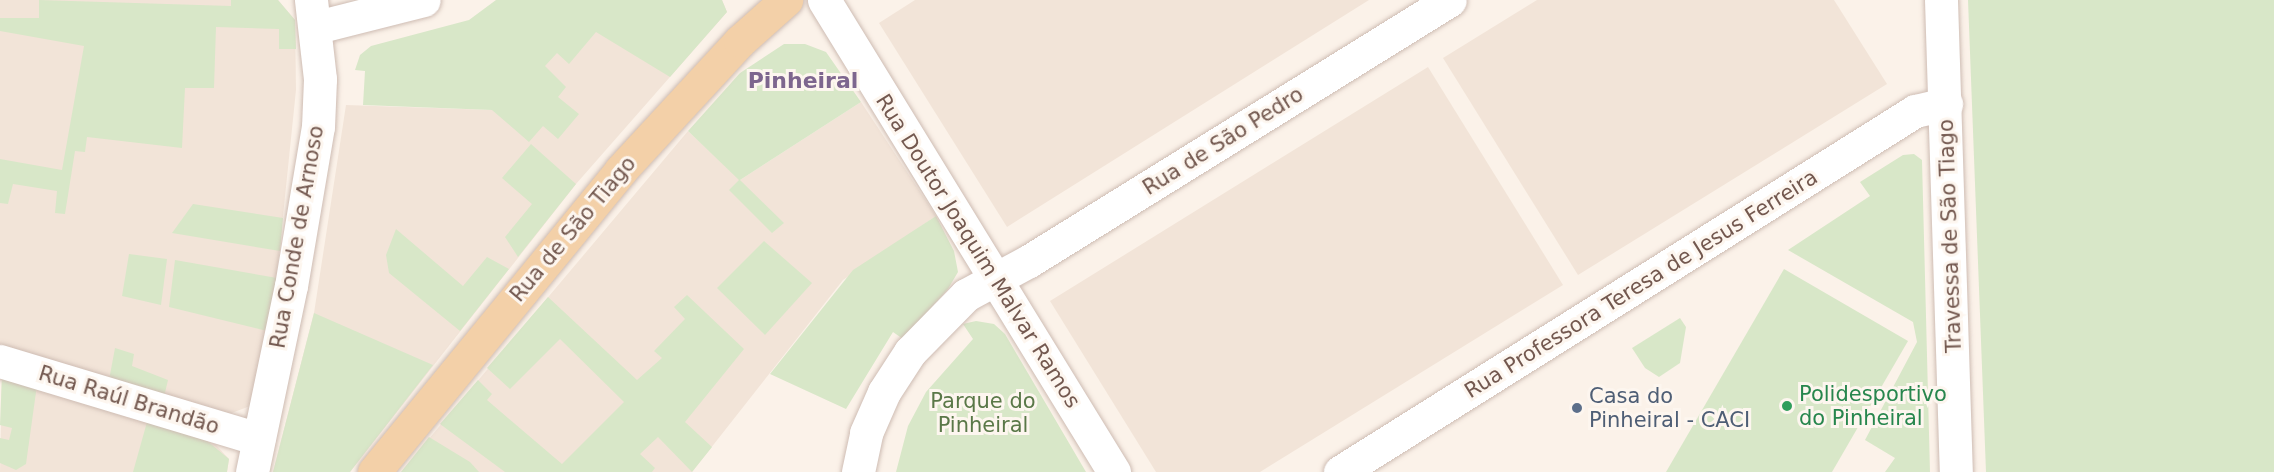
<!DOCTYPE html>
<html>
<head>
<meta charset="utf-8">
<style>
  body { margin:0 }
  #map { position:relative; width:2274px; height:472px; overflow:hidden; background:#fbf2e9; font-family:"DejaVu Sans",sans-serif }
  div>[style] { position:absolute }
  [style*='--x'] { left:calc(var(--x)*1px); top:calc(var(--y)*1px); width:calc(var(--w)*1px); rotate:calc(var(--a)*1deg) }
  .residential>* { inset:0; background:#f2e4d8 }
  .green>* { inset:0; background:#d8e7c8 }
  .roads { filter:drop-shadow(0 0 2px #cebcb3) drop-shadow(0 0 2px #cebcb3) }
  .minor>* { height:33px; margin:-16.5px; padding:0 16.5px; transform-origin:16.5px; border-radius:16.5px; background:#fff }
  .major>* { height:33px; margin:-16.5px; padding:0 16.5px; transform-origin:16.5px; border-radius:16.5px; background:#f3d0a8 }
  .dots>* { width:16px; height:16px; translate:-50% -50%; box-sizing:border-box; border:3px solid #fdf6ef; border-radius:50% }
  span { translate:-50% -50%; white-space:nowrap; text-align:center; line-height:1.15; -webkit-text-stroke:6px #fdf6ef; paint-order:stroke }
  .street-label { font-size:21px; color:#73584f }
  .leisure-label { font-size:21px; color:#27864d }
  .left { translate:0 -50%; text-align:left }
  .service-label { font-size:21px; color:#4e5e75 }
  .park-label { font-size:21px; color:#5a7848 }
  .neighbourhood-label { font-size:22px; color:#7d668e; font-weight:700 }
</style>
</head>
<body>
<div id="map">
  <div class="residential">
    <i style="clip-path:polygon(0 0,278px 0,295px 20px,296px 90px,271px 332px,250px 406px,229px 414px,0 347px)"></i>
    <i style="clip-path:polygon(569px 0,722px 0,727px 12px,576px 184px,350px 472px,273px 472px,314px 313px,346px 105px,492px 110px)"></i>
    <i style="clip-path:polygon(915px 0,1369px 0,1007px 227px,879px 23px)"></i>
    <i style="clip-path:polygon(1537px 0,1834px 0,1887px 84px,1578px 275px,1443px 58px)"></i>
    <i style="clip-path:polygon(1428px 67px,1563px 285px,1260px 472px,1156px 472px,1050px 301px)"></i>
    <i style="clip-path:polygon(861px 102px,936px 216px,843px 280px,692px 472px,401px 472px,688px 131px,740px 180px)"></i>
    <i style="clip-path:polygon(2px 374px,215px 444px,229px 459px,227px 472px,0 472px)"></i>
  </div>
  <div class="green">
    <i style="clip-path:polygon(39px 0,231px 6px,231px 0,278px 0,295px 20px,296px 49px,279px 49px,279px 29px,216px 27px,214px 88px,185px 88px,182px 148px,87px 137px,85px 152px,75px 151px,65px 214px,55px 213px,57px 191px,13px 184px,8px 204px,0 203px,0 159px,62px 170px,84px 46px,0 31px,0 18px,39px 18px)"></i>
    <i style="clip-path:polygon(496px 0,722px 0,727px 12px,670px 77px,596px 32px,569px 64px,557px 53px,545px 66px,566px 87px,558px 97px,579px 114px,558px 139px,543px 126px,529px 142px,492px 110px,363px 105px,365px 71px,355px 70px,360px 55px,371px 46px,469px 20px)"></i>
    <i style="clip-path:polygon(1968px 0,2274px 0,2274px 472px,1986px 472px)"></i>
    <i style="clip-path:polygon(784px 44px,805px 44px,826px 52px,861px 102px,740px 180px,784px 223px,772px 233px,729px 190px,739px 180px,688px 131px,740px 73px)"></i>
    <i style="clip-path:polygon(531px 144px,576px 184px,518px 257px,505px 237px,532px 204px,502px 178px)"></i>
    <i style="clip-path:polygon(1914px 154px,1922px 160px,1930px 472px,1885px 472px,1895px 458px,1865px 440px,1917px 342px,1913px 322px,1788px 250px,1870px 196px,1860px 182px,1903px 155px)"></i>
    <i style="clip-path:polygon(193px 204px,283px 218px,280px 251px,172px 233px)"></i>
    <i style="clip-path:polygon(936px 216px,954px 251px,958px 272px,948px 289px,903px 339px,893px 332px,846px 409px,770px 374px,853px 270px)"></i>
    <i style="clip-path:polygon(396px 229px,463px 286px,487px 257px,509px 269px,460px 331px,389px 273px,386px 255px)"></i>
    <i style="clip-path:polygon(764px 241px,812px 283px,765px 335px,717px 288px)"></i>
    <i style="clip-path:polygon(129px 254px,167px 259px,161px 305px,122px 296px)"></i>
    <i style="clip-path:polygon(175px 260px,277px 278px,271px 332px,169px 307px)"></i>
    <i style="clip-path:polygon(1784px 269px,1908px 341px,1832px 472px,1666px 472px)"></i>
    <i style="clip-path:polygon(687px 295px,744px 349px,685px 422px,712px 447px,692px 472px,658px 437px,640px 454px,655px 468px,652px 472px,505px 472px,440px 424px,478px 380px,492px 394px,487px 400px,562px 464px,624px 402px,560px 339px,510px 389px,487px 368px,548px 297px,637px 380px,662px 358px,654px 351px,685px 319px,674px 307px)"></i>
    <i style="clip-path:polygon(314px 313px,433px 365px,350px 472px,273px 472px)"></i>
    <i style="clip-path:polygon(1680px 318px,1686px 327px,1680px 363px,1659px 377px,1645px 368px,1632px 348px)"></i>
    <i style="clip-path:polygon(976px 321px,994px 324px,1005px 334px,1086px 472px,896px 472px,908px 426px,926px 392px,973px 339px,963px 324px)"></i>
    <i style="clip-path:polygon(115px 348px,134px 354px,132px 366px,168px 380px,164px 397px,109px 380px)"></i>
    <i style="clip-path:polygon(2px 374px,37px 385px,26px 464px,16px 470px,0 463px,0 438px,9px 440px,12px 428px,0 425px)"></i>
    <i style="clip-path:polygon(147px 422px,194px 430px,229px 459px,227px 472px,133px 472px)"></i>
    <i style="clip-path:polygon(429px 437px,470px 462px,479px 472px,401px 472px)"></i>
  </div>
  <div class="roads">
    <div class="minor">
      <i style="--x:824;--y:0;--w:554;--a:58.43"></i>
      <i style="--x:1941;--y:0;--w:472;--a:88.2"></i>
      <i style="--x:317;--y:27;--w:110;--a:-14.2"></i>
      <i style="--x:0;--y:361;--w:270;--a:16.8"></i>
      <i style="--x:252;--y:472;--w:190;--a:-78.2"></i>
      <i style="--x:291;--y:286;--w:161;--a:-80.4"></i>
      <i style="--x:318;--y:127;--w:48;--a:-87.6"></i>
      <i style="--x:320;--y:79;--w:80;--a:-96.5"></i>
      <i style="--x:858;--y:472;--w:40;--a:-78"></i>
      <i style="--x:866;--y:433;--w:45;--a:-66.3"></i>
      <i style="--x:884;--y:392;--w:48;--a:-57"></i>
      <i style="--x:910;--y:352;--w:80;--a:-45.5"></i>
      <i style="--x:966;--y:295;--w:72;--a:-28.4"></i>
      <i style="--x:1029;--y:261;--w:495;--a:-31.8"></i>
      <i style="--x:1340;--y:472;--w:679;--a:-32.12"></i>
      <i style="--x:1915;--y:111;--w:32;--a:-13"></i>
    </div>
    <div class="major">
      <i style="--x:374;--y:472;--w:389;--a:-50.7"></i>
      <i style="--x:620;--y:171;--w:177;--a:-47.3"></i>
      <i style="--x:740;--y:41;--w:62;--a:-41.7"></i>
    </div>
  </div>
  <div class="dots">
    <i style="left:1787px;top:406px;background:#2e9e5b"></i>
    <i style="left:1577px;top:408px;background:#5c6f8a"></i>
  </div>
  <div class="street-label">
    <span style="left:1223px;top:141px;rotate:-32deg">Rua de São Pedro</span>
    <span style="left:573px;top:229px;rotate:-50deg">Rua de São Tiago</span>
    <span style="left:1950px;top:236px;rotate:-92deg">Travessa de São Tiago</span>
    <span style="left:297px;top:237px;rotate:-80deg">Rua Conde de Arnoso</span>
    <span style="left:978px;top:251px;rotate:58deg">Rua Doutor Joaquim Malvar Ramos</span>
    <span style="left:1641px;top:284px;rotate:-32deg">Rua Professora Teresa de Jesus Ferreira</span>
    <span style="left:129px;top:400px;rotate:17deg">Rua Raúl Brandão</span>
  </div>
  <div class="leisure-label">
    <span class="left" style="left:1799px;top:406px">Polidesportivo<br>do Pinheiral</span>
  </div>
  <div class="service-label">
    <span class="left" style="left:1589px;top:408px">Casa do<br>Pinheiral - CACI</span>
  </div>
  <div class="park-label">
    <span style="left:983px;top:413px">Parque do<br>Pinheiral</span>
  </div>
  <div class="neighbourhood-label">
    <span style="left:803px;top:81px">Pinheiral</span>
  </div>
</div>
</body>
</html>
